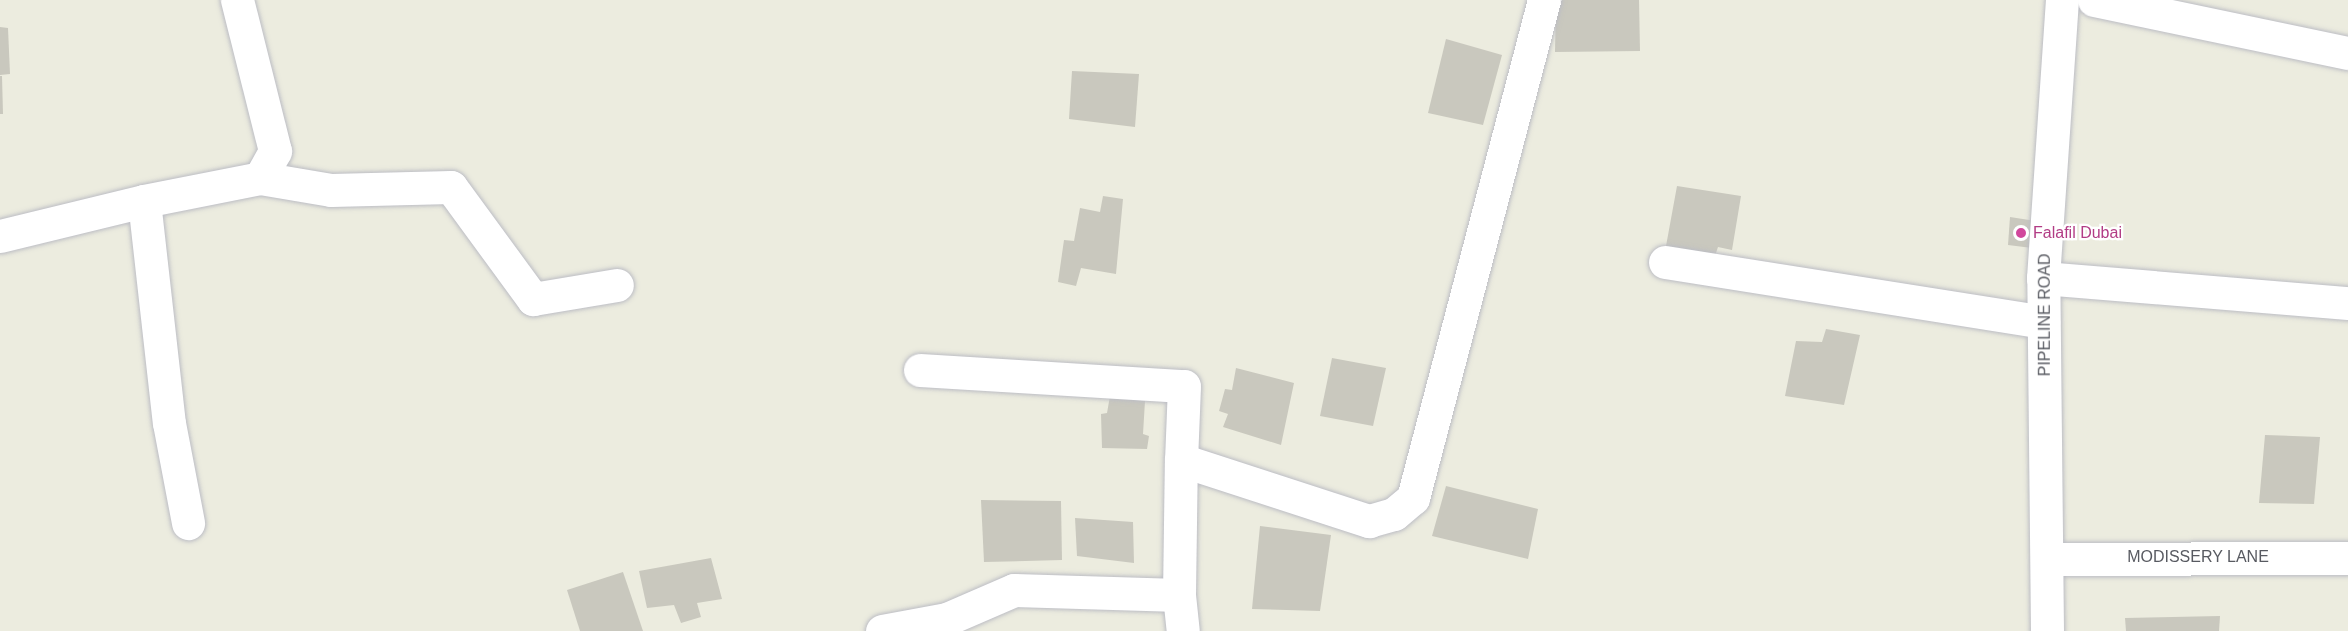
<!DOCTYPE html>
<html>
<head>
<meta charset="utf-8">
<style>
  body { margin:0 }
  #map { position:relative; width:2348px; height:631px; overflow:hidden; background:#ececdf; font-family:Arial,sans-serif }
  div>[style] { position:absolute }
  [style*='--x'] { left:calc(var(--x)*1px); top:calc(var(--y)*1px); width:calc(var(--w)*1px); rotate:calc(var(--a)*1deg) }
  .building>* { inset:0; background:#c9c8be }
  .roads { filter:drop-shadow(0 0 2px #bcbdc4) drop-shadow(0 0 2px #bcbdc4) }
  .minor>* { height:33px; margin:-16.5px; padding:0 16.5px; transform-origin:16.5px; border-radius:16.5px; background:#fff }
  .tertiary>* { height:33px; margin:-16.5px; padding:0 16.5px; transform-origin:16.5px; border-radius:16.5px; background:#fff }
  .dots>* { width:16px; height:16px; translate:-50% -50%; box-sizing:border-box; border:3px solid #fff; border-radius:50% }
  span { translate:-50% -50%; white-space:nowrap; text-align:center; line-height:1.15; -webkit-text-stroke:4.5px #fff; paint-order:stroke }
  .hotel-label { font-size:16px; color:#b23c85 }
  .left { translate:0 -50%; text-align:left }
  .street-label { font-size:16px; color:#585a61 }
</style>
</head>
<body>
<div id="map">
  <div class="building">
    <i style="clip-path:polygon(1556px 0,1639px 0,1640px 51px,1555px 52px)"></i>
    <i style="clip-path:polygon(0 27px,8px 28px,10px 74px,0 75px)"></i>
    <i style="clip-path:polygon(1446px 39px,1502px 55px,1483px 125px,1428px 113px)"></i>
    <i style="clip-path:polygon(1072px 71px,1139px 74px,1135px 127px,1069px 119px)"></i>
    <i style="clip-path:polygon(0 76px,2px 76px,3px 114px,0 114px)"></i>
    <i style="clip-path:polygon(1677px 186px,1741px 196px,1732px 250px,1718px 247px,1714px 259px,1666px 246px)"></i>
    <i style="clip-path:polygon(1103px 196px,1123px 199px,1116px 274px,1081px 268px,1076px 286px,1058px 282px,1064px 240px,1074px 241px,1080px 208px,1100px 212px)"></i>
    <i style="clip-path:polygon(2010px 217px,2036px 221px,2032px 248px,2008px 245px)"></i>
    <i style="clip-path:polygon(1826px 329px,1860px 335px,1844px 405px,1785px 396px,1796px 341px,1822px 342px)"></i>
    <i style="clip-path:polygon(1332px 358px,1386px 368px,1373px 426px,1320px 416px)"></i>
    <i style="clip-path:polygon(1236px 368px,1294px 383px,1281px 445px,1223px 427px,1228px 414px,1219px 411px,1225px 389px,1232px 390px)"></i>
    <i style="clip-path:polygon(1110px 396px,1145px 401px,1143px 434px,1149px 436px,1147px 449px,1102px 448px,1101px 414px,1107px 413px)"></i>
    <i style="clip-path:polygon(2265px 435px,2320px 437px,2314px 504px,2259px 503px)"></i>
    <i style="clip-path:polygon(1446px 486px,1538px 509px,1528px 559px,1432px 536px)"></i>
    <i style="clip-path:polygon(981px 500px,1061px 501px,1062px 560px,984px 562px)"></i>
    <i style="clip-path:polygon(1075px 518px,1133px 522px,1134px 563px,1077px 556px)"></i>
    <i style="clip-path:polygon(1260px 526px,1331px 535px,1320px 611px,1252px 609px)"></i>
    <i style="clip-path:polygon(711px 558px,722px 599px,697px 603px,701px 617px,681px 623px,674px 605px,647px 608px,639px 571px)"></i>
    <i style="clip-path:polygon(623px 572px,643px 631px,580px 631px,567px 590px)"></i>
    <i style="clip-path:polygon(2220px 616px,2219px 631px,2126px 631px,2125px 618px)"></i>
  </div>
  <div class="roads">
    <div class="minor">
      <i style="--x:2094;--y:0;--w:259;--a:11.8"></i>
      <i style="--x:260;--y:178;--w:72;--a:9.6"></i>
      <i style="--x:331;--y:190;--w:120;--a:-1.4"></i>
      <i style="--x:451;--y:187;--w:139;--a:53.8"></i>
      <i style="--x:533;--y:299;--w:85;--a:-9.5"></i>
      <i style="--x:144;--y:201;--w:223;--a:83.6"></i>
      <i style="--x:169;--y:423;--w:102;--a:79.2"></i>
      <i style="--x:0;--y:236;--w:148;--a:-13.7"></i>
      <i style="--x:144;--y:201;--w:118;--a:-11.2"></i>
      <i style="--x:260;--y:178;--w:31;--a:-61"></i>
      <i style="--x:275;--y:151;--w:156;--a:-104.1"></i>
      <i style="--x:1665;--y:262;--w:383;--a:9"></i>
      <i style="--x:2043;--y:278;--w:306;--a:4.7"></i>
      <i style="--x:920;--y:370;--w:264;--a:3.5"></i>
      <i style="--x:1184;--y:386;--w:74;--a:92.3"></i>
      <i style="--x:2049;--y:559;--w:299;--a:-0.2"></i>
      <i style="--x:1179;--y:595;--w:36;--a:84"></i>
      <i style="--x:882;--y:631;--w:66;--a:-10.5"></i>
      <i style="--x:947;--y:619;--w:73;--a:-23.4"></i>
      <i style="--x:1014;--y:590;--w:165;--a:1.7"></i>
      <i style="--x:1179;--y:595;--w:135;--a:-89.2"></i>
      <i style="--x:1181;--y:460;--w:198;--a:18"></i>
      <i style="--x:1369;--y:521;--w:26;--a:-16"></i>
      <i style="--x:1394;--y:514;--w:25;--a:-40"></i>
      <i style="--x:1413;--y:498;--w:515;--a:-75.26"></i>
    </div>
    <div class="tertiary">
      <i style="--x:2047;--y:631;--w:353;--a:-90.6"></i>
      <i style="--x:2043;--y:278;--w:279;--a:-86.1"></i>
    </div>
  </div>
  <div class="dots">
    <i style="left:2021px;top:233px;background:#d1479c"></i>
  </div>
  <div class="hotel-label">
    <span class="left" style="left:2033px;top:233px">Falafil Dubai</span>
  </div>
  <div class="street-label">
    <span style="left:2045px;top:315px;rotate:-90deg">PIPELINE ROAD</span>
    <span style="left:2198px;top:557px">MODISSERY LANE</span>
  </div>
</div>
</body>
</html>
